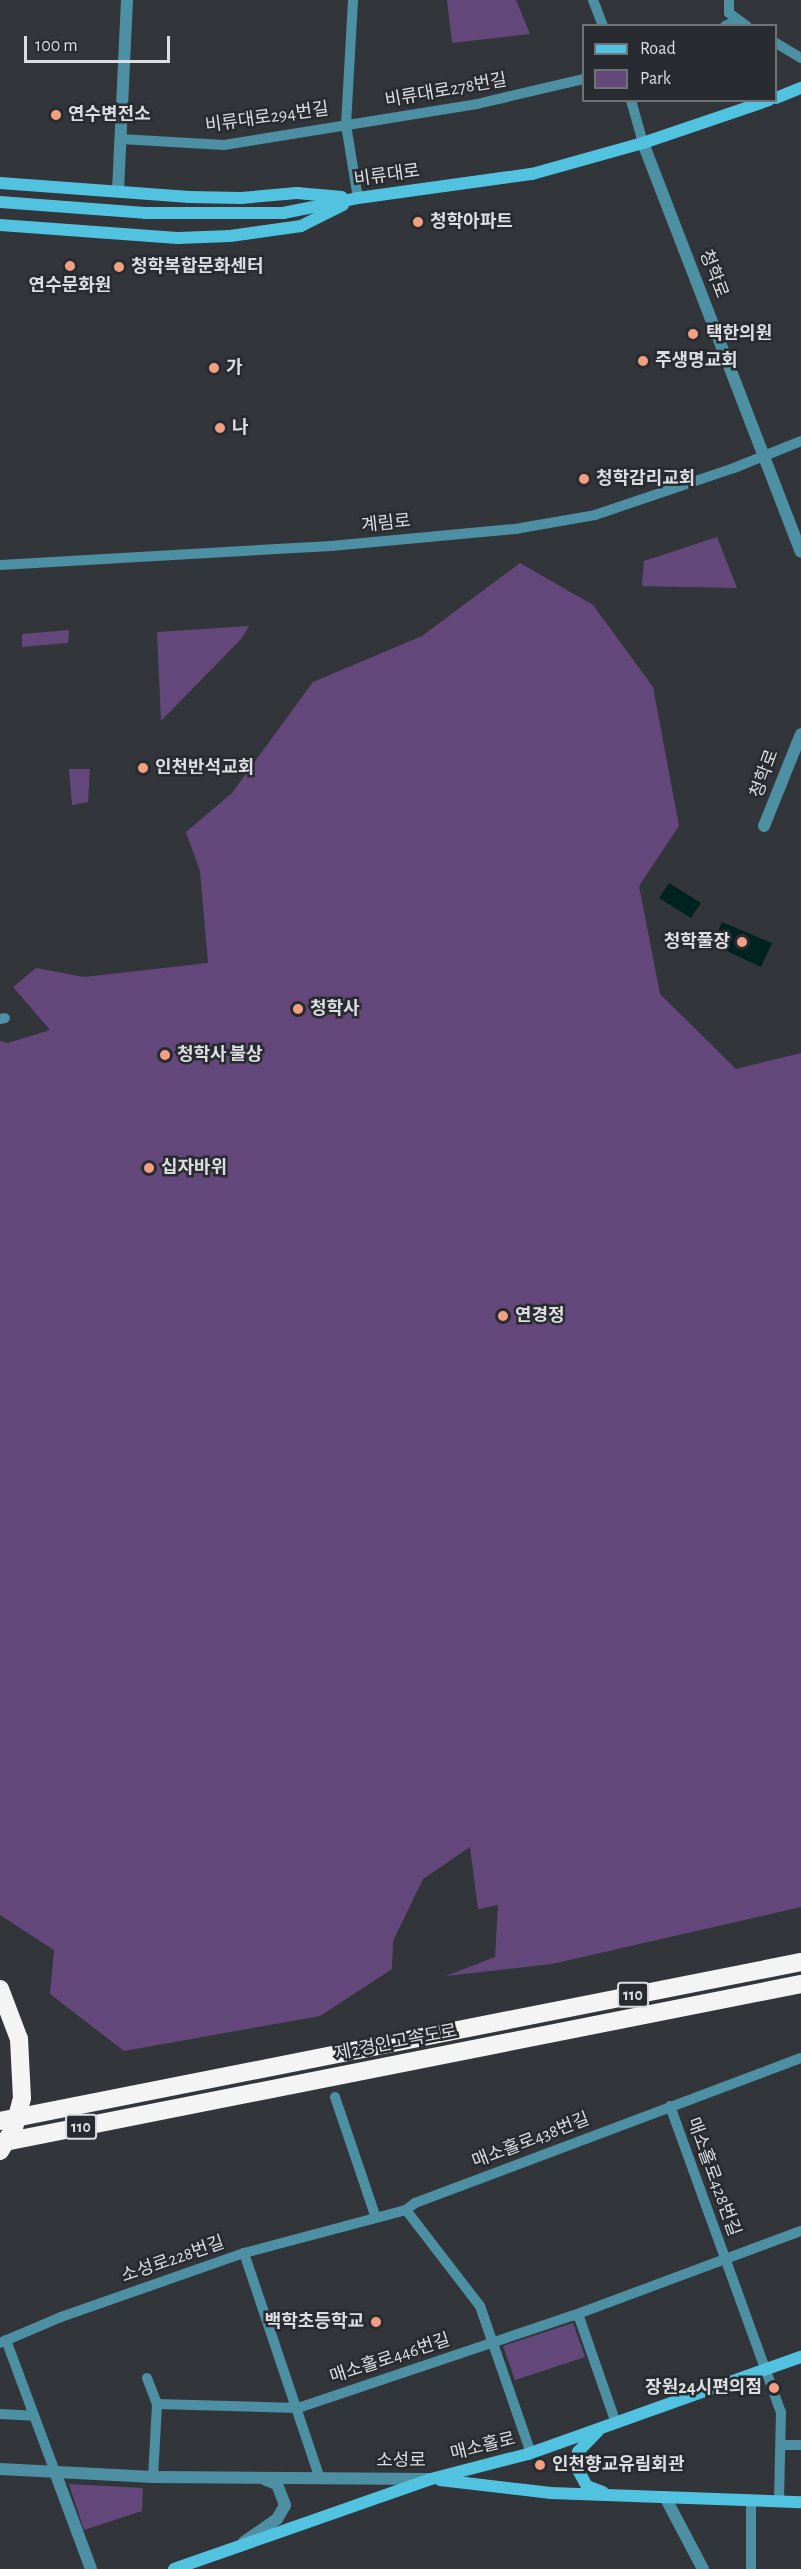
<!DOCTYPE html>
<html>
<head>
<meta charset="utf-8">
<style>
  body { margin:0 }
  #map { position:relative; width:801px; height:2569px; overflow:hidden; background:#32363a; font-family:"Alegreya Sans","Noto Sans KR",sans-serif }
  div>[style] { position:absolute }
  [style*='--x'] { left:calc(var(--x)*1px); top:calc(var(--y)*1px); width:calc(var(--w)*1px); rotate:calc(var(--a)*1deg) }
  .green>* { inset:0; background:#65487b }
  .water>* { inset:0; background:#002320 }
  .minor>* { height:10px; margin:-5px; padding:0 5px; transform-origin:5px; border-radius:5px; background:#4e90a3 }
  .tertiary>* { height:12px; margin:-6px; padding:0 6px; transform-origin:6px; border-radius:6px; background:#4e90a3 }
  .secondary>* { height:12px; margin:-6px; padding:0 6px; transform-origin:6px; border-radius:6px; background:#51c3e1 }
  .motorway>* { height:18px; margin:-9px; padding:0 9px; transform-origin:9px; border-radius:9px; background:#f4f4f4 }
  .motorway-bridge>* { height:18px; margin:-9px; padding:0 9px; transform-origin:9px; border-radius:9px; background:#f4f4f4 }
  .dots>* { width:16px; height:16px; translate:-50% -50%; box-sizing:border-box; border:3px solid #282c30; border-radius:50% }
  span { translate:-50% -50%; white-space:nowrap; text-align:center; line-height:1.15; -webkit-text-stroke:5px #282c30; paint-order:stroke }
  .shield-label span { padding:2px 4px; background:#282c30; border:2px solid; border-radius:4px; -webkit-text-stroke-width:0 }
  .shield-label { font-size:16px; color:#dbdde0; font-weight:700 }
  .street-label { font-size:18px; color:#dbdde0 }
  .poi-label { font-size:18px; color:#dbdde0; font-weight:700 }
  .left { translate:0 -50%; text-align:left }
  .right { translate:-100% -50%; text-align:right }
  .legend { position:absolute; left:582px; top:24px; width:195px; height:78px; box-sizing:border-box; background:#282c30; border:2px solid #707376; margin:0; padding:8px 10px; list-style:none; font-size:18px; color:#dbdde0 }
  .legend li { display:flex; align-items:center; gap:12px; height:30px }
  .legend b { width:30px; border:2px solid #707376 }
  .scale { position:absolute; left:24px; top:36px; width:146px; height:27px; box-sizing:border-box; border:3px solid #dbdde0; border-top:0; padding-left:8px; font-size:18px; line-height:21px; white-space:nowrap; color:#dbdde0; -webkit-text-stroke:4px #282c30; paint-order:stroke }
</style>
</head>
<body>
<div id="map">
  <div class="green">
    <i style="clip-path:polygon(447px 0,516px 0,530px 34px,452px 43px)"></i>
    <i style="clip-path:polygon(717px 537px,737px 588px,642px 586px,644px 561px)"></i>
    <i style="clip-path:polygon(520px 563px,593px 605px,653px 687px,679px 826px,639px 886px,660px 994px,736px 1069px,801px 1053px,801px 1907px,552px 1964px,446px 1976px,495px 1957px,498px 1905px,478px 1909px,470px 1847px,423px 1879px,393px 1941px,392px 1969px,320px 2016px,124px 2051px,50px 1994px,54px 1950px,0 1915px,0 1041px,8px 1043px,50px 1030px,13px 987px,36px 968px,84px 977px,208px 963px,200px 871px,186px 832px,232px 793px,313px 682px,422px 636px)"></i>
    <i style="clip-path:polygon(249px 626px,242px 638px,161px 721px,157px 632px)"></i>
    <i style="clip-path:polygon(69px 630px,68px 643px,22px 647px,22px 634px)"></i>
    <i style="clip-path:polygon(69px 769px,90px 769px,88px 802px,72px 805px)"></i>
    <i style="clip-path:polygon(573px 2323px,585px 2357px,515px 2380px,503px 2346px)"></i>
    <i style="clip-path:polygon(69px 2484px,143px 2488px,142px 2511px,84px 2530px)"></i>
  </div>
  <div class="water">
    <i style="clip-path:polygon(669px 883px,701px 903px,691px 918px,659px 898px)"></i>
    <i style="clip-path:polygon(722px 922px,772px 943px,761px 967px,712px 944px)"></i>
  </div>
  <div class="minor">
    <i style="--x:353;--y:0;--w:125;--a:93.2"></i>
    <i style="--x:346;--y:125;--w:74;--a:80.7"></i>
    <i style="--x:593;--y:0;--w:28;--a:69"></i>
    <i style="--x:729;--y:0;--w:13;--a:90"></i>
    <i style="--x:729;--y:13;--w:22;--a:36"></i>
    <i style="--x:725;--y:26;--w:14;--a:-25"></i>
    <i style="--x:776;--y:43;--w:29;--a:31"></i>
    <i style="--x:631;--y:100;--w:45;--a:74.4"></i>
    <i style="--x:120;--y:139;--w:104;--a:3.3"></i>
    <i style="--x:224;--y:145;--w:256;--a:-9.2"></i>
    <i style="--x:477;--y:104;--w:110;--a:-13.2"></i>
    <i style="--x:0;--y:565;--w:332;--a:-3.3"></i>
    <i style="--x:331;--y:546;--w:185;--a:-5.3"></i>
    <i style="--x:515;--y:529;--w:81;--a:-9.9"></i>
    <i style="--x:595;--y:515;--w:147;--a:-18.7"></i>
    <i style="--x:734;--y:468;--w:72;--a:-21.9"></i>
    <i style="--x:0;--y:1019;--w:5;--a:-11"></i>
    <i style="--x:335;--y:2097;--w:125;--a:71.3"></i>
    <i style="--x:670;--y:2106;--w:326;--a:70.1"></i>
    <i style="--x:781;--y:2412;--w:90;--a:91.3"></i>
    <i style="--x:406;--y:2210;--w:11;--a:-38"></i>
    <i style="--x:415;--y:2203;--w:412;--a:-20.6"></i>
    <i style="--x:244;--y:2253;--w:238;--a:71.4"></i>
    <i style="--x:578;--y:2314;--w:115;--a:70.8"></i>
    <i style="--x:6;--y:2340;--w:141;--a:69.6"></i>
    <i style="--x:0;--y:2343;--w:66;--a:-23.1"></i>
    <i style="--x:61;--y:2317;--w:194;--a:-19.3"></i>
    <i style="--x:244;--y:2253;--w:168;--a:-14.9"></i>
    <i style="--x:406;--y:2210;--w:121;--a:52.4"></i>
    <i style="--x:480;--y:2306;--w:156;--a:70.9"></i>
    <i style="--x:147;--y:2378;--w:28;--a:69"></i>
    <i style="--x:157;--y:2404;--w:73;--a:93.1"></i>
    <i style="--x:157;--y:2404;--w:141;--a:1.6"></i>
    <i style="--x:298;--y:2408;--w:289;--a:-18.6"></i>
    <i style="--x:572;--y:2316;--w:244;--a:-20.4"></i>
    <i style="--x:0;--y:2414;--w:34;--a:3"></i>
    <i style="--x:781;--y:2445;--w:20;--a:0"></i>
    <i style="--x:751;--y:2500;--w:69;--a:90"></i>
  </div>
  <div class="tertiary">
    <i style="--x:643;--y:143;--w:438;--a:68.9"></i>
    <i style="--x:118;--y:191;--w:191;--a:-87.3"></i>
    <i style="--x:764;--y:826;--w:99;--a:-68.1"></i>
    <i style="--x:0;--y:2469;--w:153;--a:3"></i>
    <i style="--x:153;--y:2477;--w:275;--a:0.4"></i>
    <i style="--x:55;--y:2472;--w:103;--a:69.6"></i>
    <i style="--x:665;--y:2497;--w:81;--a:62.2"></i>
    <i style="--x:244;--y:2542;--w:40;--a:-34.9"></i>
    <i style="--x:277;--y:2519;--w:16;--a:-60"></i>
    <i style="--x:285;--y:2505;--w:22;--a:-111"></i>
    <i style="--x:277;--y:2484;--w:12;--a:-160"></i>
  </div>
  <div class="secondary">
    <i style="--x:776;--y:98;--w:27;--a:-22"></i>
    <i style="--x:0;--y:183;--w:190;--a:4.2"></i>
    <i style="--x:189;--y:197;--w:52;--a:1.1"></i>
    <i style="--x:241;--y:198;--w:56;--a:-5.1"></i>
    <i style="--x:297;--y:193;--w:45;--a:5.1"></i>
    <i style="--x:0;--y:202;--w:145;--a:4.3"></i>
    <i style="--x:145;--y:213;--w:138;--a:0"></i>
    <i style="--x:283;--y:213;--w:76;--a:-11.3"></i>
    <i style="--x:358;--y:198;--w:176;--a:-7.9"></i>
    <i style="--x:532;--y:174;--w:115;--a:-15.6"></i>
    <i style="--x:643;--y:143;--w:133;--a:-18.8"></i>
    <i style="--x:0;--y:225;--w:178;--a:4.2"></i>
    <i style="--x:178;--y:238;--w:52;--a:-2.2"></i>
    <i style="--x:230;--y:236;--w:72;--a:-8"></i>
    <i style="--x:301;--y:226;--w:47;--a:-26.6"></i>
    <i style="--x:598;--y:2431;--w:29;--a:134"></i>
    <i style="--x:578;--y:2452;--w:18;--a:90"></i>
    <i style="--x:578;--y:2470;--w:18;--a:61"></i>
    <i style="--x:587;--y:2486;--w:17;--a:21"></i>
    <i style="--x:440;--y:2480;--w:112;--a:6.7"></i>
    <i style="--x:551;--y:2493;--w:250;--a:2.1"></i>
    <i style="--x:174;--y:2569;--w:272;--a:-19.3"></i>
    <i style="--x:431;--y:2479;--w:100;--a:-14.5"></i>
    <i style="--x:528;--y:2454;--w:290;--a:-19.6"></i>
  </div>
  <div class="motorway">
    <i style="--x:0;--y:1989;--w:53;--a:69.2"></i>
    <i style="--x:19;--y:2039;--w:59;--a:87.1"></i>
    <i style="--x:0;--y:2121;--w:817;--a:-11.23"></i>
    <i style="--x:0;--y:2143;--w:817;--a:-11.23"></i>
  </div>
  <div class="motorway-bridge">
    <i style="--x:0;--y:2151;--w:27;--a:-59"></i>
    <i style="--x:14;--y:2128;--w:31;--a:-75"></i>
  </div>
  <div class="dots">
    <i style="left:56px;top:115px;background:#f39f83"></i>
    <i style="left:418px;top:222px;background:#f39f83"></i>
    <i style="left:70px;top:266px;background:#f39f83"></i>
    <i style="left:119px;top:267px;background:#f39f83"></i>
    <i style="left:693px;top:334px;background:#f39f83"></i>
    <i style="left:643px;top:361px;background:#f39f83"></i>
    <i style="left:214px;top:368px;background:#f39f83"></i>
    <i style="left:220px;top:428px;background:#f39f83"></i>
    <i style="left:584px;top:479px;background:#f39f83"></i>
    <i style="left:143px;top:768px;background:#f39f83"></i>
    <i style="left:742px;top:942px;background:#f39f83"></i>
    <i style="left:298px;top:1009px;background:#f39f83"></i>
    <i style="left:165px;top:1055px;background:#f39f83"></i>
    <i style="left:149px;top:1168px;background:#f39f83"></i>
    <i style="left:503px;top:1316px;background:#f39f83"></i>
    <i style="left:376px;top:2322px;background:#f39f83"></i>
    <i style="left:774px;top:2388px;background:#f39f83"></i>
    <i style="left:540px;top:2465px;background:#f39f83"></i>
  </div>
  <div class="shield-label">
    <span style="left:633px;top:1995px">110</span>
    <span style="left:81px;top:2127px">110</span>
  </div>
  <div class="street-label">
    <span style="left:446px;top:91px;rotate:-10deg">비류대로278번길</span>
    <span style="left:267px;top:118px;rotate:-8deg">비류대로294번길</span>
    <span style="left:387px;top:176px;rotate:-8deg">비류대로</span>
    <span style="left:713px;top:274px;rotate:69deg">청학로</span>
    <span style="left:386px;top:524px;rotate:-6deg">계림로</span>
    <span style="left:765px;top:774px;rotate:-70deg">청학로</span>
    <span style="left:396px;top:2043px;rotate:-11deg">제2경인고속도로</span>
    <span style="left:531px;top:2141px;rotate:-21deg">매소홀로438번길</span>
    <span style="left:713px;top:2177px;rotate:70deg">매소홀로428번길</span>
    <span style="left:173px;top:2260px;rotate:-19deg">소성로228번길</span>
    <span style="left:390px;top:2359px;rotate:-18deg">매소홀로446번길</span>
    <span style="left:483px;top:2447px;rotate:-14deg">매소홀로</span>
    <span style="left:401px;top:2461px">소성로</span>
  </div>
  <div class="poi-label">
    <span class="left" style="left:68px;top:115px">연수변전소</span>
    <span class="left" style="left:430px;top:222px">청학아파트</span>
    <span class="left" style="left:131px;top:267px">청학복합문화센터</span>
    <span style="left:70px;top:286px">연수문화원</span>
    <span class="left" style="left:706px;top:334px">택한의원</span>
    <span class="left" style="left:655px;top:361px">주생명교회</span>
    <span class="left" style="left:226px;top:368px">가</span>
    <span class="left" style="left:232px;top:428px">나</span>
    <span class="left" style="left:596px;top:479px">청학감리교회</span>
    <span class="left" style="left:155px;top:768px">인천반석교회</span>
    <span class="right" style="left:730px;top:942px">청학풀장</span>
    <span class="left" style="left:310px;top:1009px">청학사</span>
    <span class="left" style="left:177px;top:1055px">청학사 불상</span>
    <span class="left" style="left:161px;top:1168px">십자바위</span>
    <span class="left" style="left:515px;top:1316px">연경정</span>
    <span class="right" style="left:364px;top:2322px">백학초등학교</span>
    <span class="right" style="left:762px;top:2388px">장원24시편의점</span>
    <span class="left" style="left:552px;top:2465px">인천향교유림회관</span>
  </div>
  <ul class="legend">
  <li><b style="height:8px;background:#51c3e1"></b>Road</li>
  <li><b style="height:16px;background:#65487b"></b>Park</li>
  </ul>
  <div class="scale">100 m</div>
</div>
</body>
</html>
